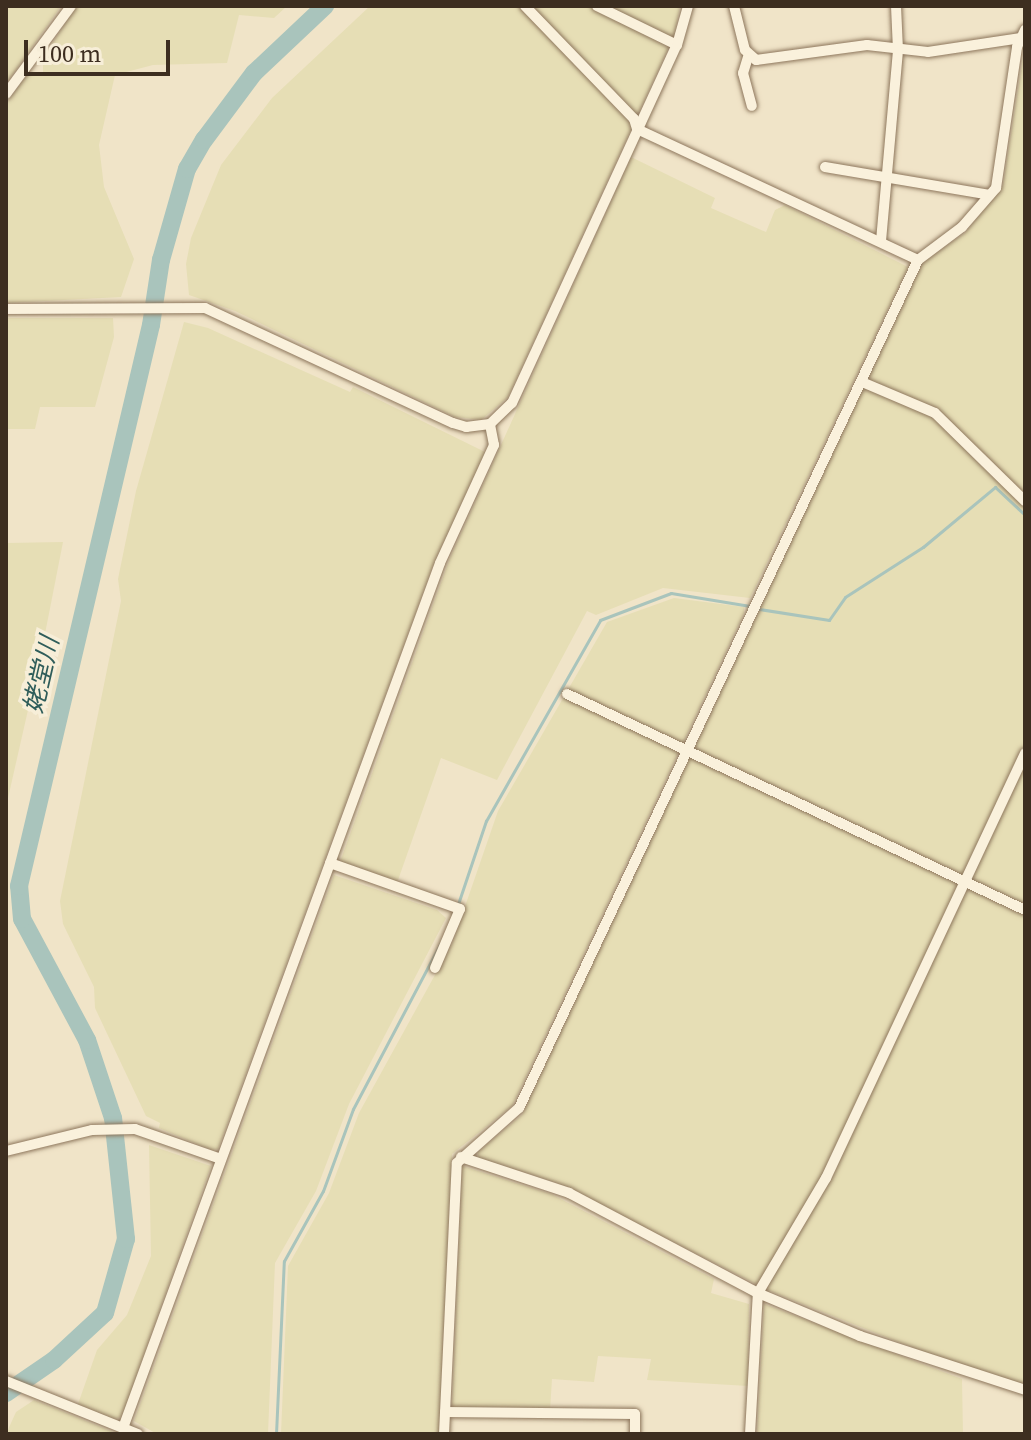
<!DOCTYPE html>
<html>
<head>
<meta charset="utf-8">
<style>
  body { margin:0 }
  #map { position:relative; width:1031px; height:1440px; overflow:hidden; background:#f0e4c8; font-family:"Source Serif 4","Noto Sans JP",serif }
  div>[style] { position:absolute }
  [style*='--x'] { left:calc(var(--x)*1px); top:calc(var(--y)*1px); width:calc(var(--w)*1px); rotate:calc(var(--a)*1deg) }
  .farmland>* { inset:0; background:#e6deb5 }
  .stream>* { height:3px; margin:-1.5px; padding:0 1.5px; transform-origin:1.5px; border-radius:1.5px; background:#a9c4bc }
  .river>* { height:18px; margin:-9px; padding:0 9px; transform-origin:9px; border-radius:9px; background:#a9c4bc }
  .roads { filter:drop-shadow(0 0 2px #8d765c) drop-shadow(0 0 2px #8d765c) }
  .street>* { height:10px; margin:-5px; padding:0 5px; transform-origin:5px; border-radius:5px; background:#faf1dc }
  span { translate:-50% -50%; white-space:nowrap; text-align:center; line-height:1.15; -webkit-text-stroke:7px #f7eed8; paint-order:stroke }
  .water-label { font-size:26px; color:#2f5d5a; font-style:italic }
  .frame { position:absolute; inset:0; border:8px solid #3d2e20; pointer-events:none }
  .scale { position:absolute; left:24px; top:40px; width:146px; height:36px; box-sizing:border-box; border:4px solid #3d2e20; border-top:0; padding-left:10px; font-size:24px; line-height:28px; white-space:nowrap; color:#3d2e20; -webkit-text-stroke:6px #f7eed8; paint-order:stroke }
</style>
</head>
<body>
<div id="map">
  <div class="farmland">
    <i style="clip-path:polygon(6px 6px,61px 6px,6px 84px)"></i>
    <i style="clip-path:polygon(76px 6px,287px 6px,274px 18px,239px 15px,227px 63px,153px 65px,115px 75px,99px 145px,104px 187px,134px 259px,121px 297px,6px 303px,6px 104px,29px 72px,43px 72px,43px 58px)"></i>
    <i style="clip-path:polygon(370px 6px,680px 6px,674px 36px,508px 397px,481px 420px,455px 417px,235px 311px,189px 295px,186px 264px,191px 238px,221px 165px,272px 98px)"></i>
    <i style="clip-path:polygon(1025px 45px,1025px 1385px,969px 1370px,770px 1291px,555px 1182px,478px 1158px,478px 1152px,522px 1115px,923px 262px,965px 233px,1003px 185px)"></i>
    <i style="clip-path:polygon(631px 157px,715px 198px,711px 208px,766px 232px,775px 210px,785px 205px,908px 267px,750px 598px,663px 588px,596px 615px,587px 611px,497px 780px,441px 758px,397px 883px,340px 862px,450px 558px)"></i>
    <i style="clip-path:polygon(6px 318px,113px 318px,114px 337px,95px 407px,40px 407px,35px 429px,6px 429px)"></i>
    <i style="clip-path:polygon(184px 322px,208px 328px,350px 392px,353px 387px,485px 452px,434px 563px,218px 1149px,211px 1150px,159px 1128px,160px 1123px,146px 1116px,95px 1008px,94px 987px,63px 924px,60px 901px,121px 601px,118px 579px,136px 491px)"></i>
    <i style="clip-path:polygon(63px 542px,43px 644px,6px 807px,6px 543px)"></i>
    <i style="clip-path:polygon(674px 598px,744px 607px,744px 613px,512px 1106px,452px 1154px,439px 1434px,281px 1434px,288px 1266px,329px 1193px,359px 1113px,452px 944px,498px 811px,607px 622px)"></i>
    <i style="clip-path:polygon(334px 875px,437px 910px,446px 918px,349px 1104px,316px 1191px,275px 1263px,268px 1434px,157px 1434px,134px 1421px)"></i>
    <i style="clip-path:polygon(149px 1145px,211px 1166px,122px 1416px,114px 1420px,78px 1404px,97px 1350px,127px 1315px,151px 1256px)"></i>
    <i style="clip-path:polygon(462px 1166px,551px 1194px,714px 1279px,711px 1293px,749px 1304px,748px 1386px,647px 1380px,651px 1359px,598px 1356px,594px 1382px,552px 1379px,550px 1411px,452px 1408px)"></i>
    <i style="clip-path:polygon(764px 1304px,962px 1379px,963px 1434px,757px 1434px)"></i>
    <i style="clip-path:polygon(34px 1400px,118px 1434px,6px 1434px,16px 1412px)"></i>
  </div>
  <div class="stream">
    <i style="--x:759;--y:609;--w:71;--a:8.9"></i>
    <i style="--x:829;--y:620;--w:28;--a:-55"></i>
    <i style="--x:845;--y:597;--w:93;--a:-32.7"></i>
    <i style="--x:923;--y:547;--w:94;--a:-39.8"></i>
    <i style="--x:995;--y:487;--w:41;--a:43"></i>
    <i style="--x:458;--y:904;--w:88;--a:-71.4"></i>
    <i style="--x:486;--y:821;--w:231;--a:-60.4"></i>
    <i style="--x:600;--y:620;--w:76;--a:-20.8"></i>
    <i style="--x:671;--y:593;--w:80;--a:9.3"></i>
    <i style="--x:276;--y:1434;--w:173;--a:-87.4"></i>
    <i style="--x:284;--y:1261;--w:80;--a:-60.9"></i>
    <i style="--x:323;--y:1191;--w:87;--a:-69.9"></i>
    <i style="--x:353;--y:1109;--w:187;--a:-62.2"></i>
  </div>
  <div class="river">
    <i style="--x:6;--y:1393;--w:58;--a:-34.5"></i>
    <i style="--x:54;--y:1360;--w:69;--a:-42.7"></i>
    <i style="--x:105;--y:1313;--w:77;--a:-74.2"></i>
    <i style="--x:126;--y:1239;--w:122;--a:-96.1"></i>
    <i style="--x:113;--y:1118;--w:82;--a:-108.4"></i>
    <i style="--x:87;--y:1040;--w:137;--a:-118.2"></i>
    <i style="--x:22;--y:919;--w:33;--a:-95"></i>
    <i style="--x:19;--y:886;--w:576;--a:-76.76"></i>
    <i style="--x:151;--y:325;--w:66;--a:-81.3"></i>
    <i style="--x:161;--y:260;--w:95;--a:-74.1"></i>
    <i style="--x:187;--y:169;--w:34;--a:-60"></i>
    <i style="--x:204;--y:140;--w:84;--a:-53.3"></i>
    <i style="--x:254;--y:73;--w:98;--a:-43.3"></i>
  </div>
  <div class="roads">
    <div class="street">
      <i style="--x:525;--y:6;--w:157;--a:46"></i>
      <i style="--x:634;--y:119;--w:10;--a:73"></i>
      <i style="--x:637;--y:129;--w:310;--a:25"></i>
      <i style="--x:597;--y:6;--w:89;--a:26"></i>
      <i style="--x:734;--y:6;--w:45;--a:76"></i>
      <i style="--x:745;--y:50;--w:15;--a:42"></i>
      <i style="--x:756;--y:60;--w:112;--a:-7.7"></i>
      <i style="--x:867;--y:45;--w:61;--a:6.5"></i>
      <i style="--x:928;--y:52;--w:94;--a:-8.6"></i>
      <i style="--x:748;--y:57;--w:17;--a:107"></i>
      <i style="--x:743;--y:73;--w:34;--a:75"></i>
      <i style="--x:6;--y:94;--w:109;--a:-53.5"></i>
      <i style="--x:825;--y:167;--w:167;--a:9.6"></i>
      <i style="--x:881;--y:241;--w:192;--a:-84.9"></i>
      <i style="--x:898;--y:50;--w:44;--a:-92.6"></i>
      <i style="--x:6;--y:309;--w:199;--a:-0.3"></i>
      <i style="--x:205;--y:308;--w:273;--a:24.9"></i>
      <i style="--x:453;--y:423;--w:14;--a:17"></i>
      <i style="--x:466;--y:427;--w:24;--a:-7"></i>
      <i style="--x:490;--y:424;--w:30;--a:-44"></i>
      <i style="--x:512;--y:403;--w:394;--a:-65.3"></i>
      <i style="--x:677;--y:45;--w:41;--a:-74.2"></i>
      <i style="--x:862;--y:382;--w:79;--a:23"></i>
      <i style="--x:935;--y:413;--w:126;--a:44.4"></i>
      <i style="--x:567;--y:694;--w:506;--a:25.25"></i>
      <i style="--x:330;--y:863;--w:138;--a:19.5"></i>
      <i style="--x:460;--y:909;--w:64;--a:113"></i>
      <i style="--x:6;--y:1151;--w:89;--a:-13.7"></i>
      <i style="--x:92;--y:1130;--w:43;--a:-1.3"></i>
      <i style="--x:135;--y:1129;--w:91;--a:19.2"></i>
      <i style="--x:461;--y:1157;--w:114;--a:18.4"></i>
      <i style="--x:569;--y:1193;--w:214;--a:27.9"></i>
      <i style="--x:758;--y:1293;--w:111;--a:22.9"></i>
      <i style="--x:860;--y:1336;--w:174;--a:18.1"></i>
      <i style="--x:6;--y:1381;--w:142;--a:21.9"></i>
      <i style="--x:445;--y:1412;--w:190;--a:0.6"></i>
      <i style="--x:635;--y:1414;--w:20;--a:90"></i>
      <i style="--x:123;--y:1428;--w:921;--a:-69.87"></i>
      <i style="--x:440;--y:563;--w:130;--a:-65.4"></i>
      <i style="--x:494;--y:445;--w:21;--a:-101"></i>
      <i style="--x:444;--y:1434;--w:271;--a:-87.3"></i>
      <i style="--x:457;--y:1163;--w:83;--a:-41.6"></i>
      <i style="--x:519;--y:1108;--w:937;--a:-64.8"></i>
      <i style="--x:918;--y:260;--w:55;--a:-36.9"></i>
      <i style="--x:962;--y:227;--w:52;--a:-48.9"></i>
      <i style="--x:996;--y:188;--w:143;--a:-81.5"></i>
      <i style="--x:1017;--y:47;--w:19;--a:-65"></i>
      <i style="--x:750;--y:1434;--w:141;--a:-86.8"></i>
      <i style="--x:758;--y:1293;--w:134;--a:-59.4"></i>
      <i style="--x:826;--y:1178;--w:469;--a:-64.9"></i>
    </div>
  </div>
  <div class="water-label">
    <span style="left:42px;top:675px;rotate:-77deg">姥堂川</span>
  </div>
  <div class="frame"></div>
  <div class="scale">100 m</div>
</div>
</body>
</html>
